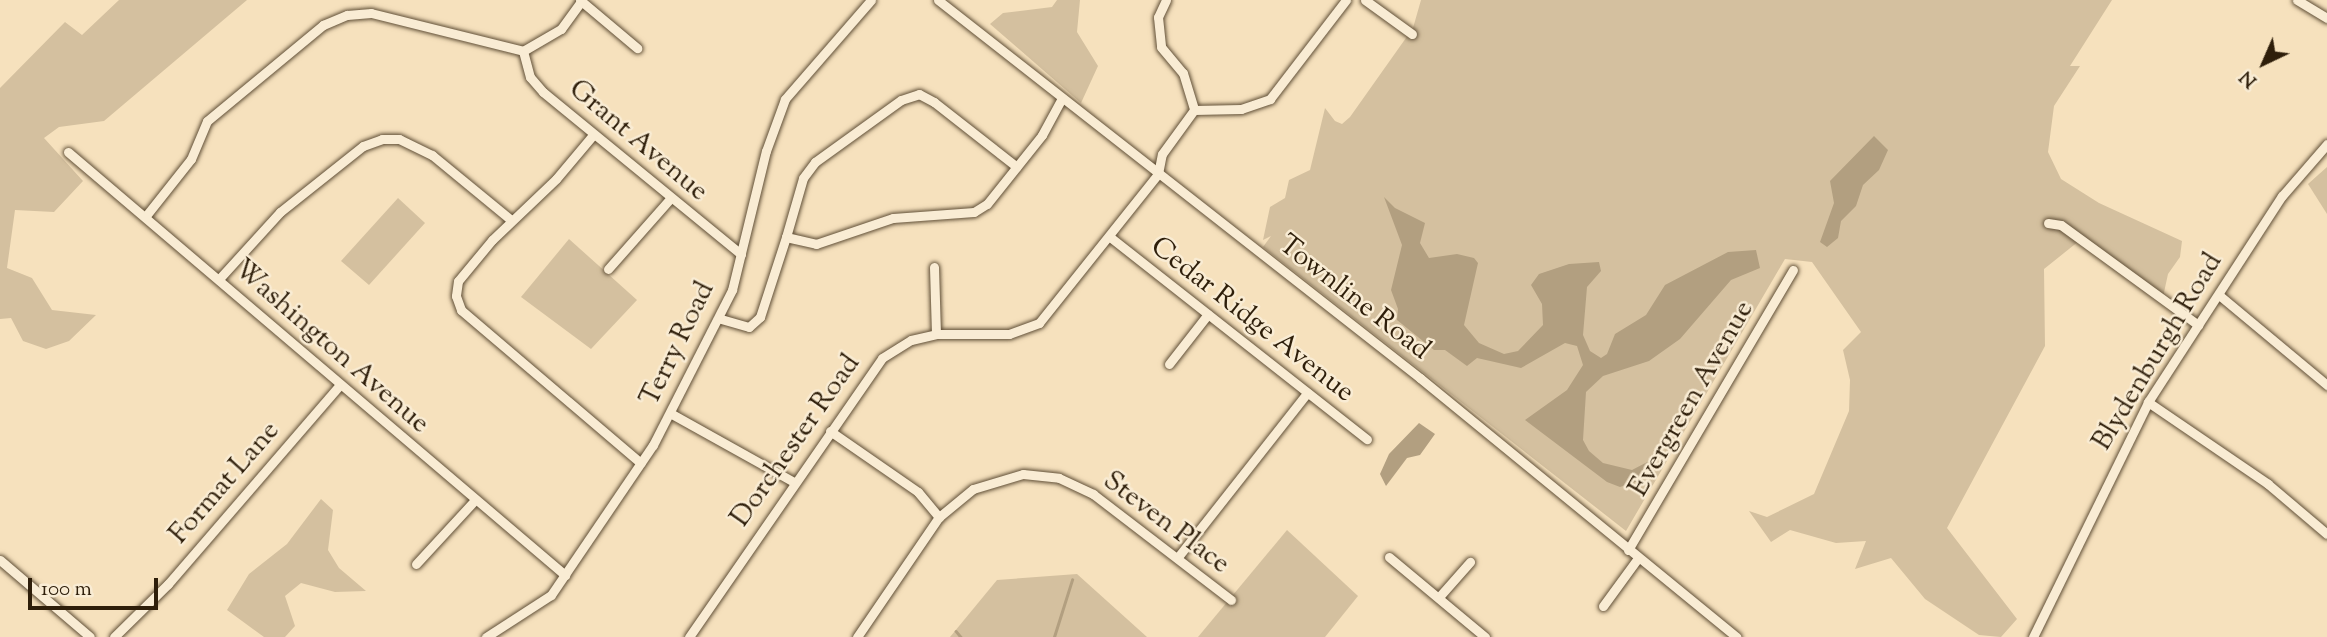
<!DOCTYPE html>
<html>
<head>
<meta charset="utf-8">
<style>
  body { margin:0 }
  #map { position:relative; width:2327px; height:637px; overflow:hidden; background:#f6e1bd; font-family:"Sorts Mill Goudy",serif }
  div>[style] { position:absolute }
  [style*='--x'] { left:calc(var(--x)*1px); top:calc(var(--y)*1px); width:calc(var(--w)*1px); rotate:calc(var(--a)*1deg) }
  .green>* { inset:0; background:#d4c09f }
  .water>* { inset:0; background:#b29f80 }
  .stream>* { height:2.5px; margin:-1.25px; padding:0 1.25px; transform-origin:1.25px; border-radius:1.25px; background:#b29f80 }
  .roads { filter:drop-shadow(0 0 2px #604f37) drop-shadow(0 0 2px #604f37) }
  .minor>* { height:9px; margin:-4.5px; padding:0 4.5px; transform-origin:4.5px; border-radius:4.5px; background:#f9ecd4 }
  span { translate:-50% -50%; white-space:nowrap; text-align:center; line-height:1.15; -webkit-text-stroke:5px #f9ecd4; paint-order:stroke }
  .street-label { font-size:28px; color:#2e1e0a }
  .north { position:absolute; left:2229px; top:28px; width:70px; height:70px; -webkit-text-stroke:5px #f9ecd4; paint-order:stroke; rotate:224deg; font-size:19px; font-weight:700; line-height:28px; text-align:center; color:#2e1e0a }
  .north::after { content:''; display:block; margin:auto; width:24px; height:32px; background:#2e1e0a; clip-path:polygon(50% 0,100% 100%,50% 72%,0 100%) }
  .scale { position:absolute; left:28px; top:578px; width:130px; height:32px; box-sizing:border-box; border:4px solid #2e1e0a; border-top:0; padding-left:9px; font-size:21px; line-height:24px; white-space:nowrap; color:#2e1e0a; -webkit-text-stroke:5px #f9ecd4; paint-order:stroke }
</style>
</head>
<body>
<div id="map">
  <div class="green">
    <i style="clip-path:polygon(119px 0,247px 0,104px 121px,59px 127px,44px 138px,83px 181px,54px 212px,15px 210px,7px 268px,32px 278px,52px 310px,96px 315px,69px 341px,46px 349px,23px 341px,11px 318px,0 319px,0 88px,65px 22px,82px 35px)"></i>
    <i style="clip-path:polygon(1057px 0,1080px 0,1077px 32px,1098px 66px,1081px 103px,990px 24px,1003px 13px,1052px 7px)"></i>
    <i style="clip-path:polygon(1421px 0,2112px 0,2070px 66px,2080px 66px,2054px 106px,2048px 152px,2061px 179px,2099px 203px,2182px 241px,2180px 257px,2168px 274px,2163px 297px,2084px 237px,2044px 269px,2045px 346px,1947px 528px,2017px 619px,2001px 637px,1979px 635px,1925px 599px,1891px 558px,1855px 569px,1866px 541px,1836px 543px,1790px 530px,1771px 542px,1749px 511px,1767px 517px,1814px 494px,1849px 411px,1850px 380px,1843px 350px,1861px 332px,1812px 262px,1785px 259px,1626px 531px,1263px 247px,1271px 236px,1263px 240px,1270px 207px,1285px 198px,1289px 180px,1310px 170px,1325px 108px,1335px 121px,1342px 124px,1350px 117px,1413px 28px)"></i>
    <i style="clip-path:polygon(2327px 167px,2327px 214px,2308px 184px)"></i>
    <i style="clip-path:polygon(398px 198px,425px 223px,369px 285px,341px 261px)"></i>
    <i style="clip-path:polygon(569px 239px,637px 300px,591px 349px,521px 297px)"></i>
    <i style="clip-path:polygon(321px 499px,333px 510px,328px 550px,339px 568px,366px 591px,335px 592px,301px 583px,285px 596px,295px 626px,285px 637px,264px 637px,227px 610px,249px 574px,287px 544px)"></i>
    <i style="clip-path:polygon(1287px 530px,1358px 596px,1325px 637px,1198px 637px)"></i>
    <i style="clip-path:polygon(1077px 574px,1147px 637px,950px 637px,997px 580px)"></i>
  </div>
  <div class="water">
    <i style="clip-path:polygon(1874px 136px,1888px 150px,1879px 170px,1863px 185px,1856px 206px,1841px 221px,1838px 238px,1827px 247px,1820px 242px,1834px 203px,1830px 181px)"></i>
    <i style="clip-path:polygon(1384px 197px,1395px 208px,1425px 223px,1420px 243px,1429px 258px,1457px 254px,1474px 258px,1478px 263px,1464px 325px,1479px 343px,1504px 354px,1518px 351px,1543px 325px,1542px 304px,1531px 285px,1539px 274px,1569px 264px,1599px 262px,1601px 271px,1587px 287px,1583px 335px,1590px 351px,1601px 358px,1607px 354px,1615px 334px,1646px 315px,1665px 285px,1728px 252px,1756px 250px,1760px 268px,1731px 280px,1680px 339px,1649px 361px,1603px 376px,1586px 392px,1583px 440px,1589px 451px,1603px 463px,1632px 470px,1653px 459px,1642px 480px,1620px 487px,1607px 482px,1525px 420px,1567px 390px,1583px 365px,1577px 346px,1565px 343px,1521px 368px,1477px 358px,1467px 366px,1445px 350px,1434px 350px,1397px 320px,1398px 309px,1391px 290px,1402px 245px)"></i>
    <i style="clip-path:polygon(1419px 423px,1435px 434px,1420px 455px,1407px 458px,1386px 486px,1380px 474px,1389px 454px)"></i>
  </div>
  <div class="stream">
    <i style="--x:956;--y:631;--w:8;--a:50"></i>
    <i style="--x:1054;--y:637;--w:60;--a:-72.5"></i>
  </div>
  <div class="roads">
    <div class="minor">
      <i style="--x:580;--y:0;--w:75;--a:40.1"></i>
      <i style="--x:938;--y:0;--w:613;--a:38.1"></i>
      <i style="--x:1420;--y:378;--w:409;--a:39.3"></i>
      <i style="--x:1166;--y:0;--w:19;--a:115"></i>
      <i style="--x:1158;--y:17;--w:30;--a:84"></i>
      <i style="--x:1161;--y:47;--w:34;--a:50"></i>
      <i style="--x:1183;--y:73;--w:39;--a:73"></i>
      <i style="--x:1365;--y:0;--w:58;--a:35.9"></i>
      <i style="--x:2297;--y:0;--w:35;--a:31"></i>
      <i style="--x:523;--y:51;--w:27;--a:75"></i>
      <i style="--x:530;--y:77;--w:20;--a:49"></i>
      <i style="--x:543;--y:92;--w:256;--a:39.3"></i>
      <i style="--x:593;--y:135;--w:57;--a:130.1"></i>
      <i style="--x:556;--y:179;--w:88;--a:136.4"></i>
      <i style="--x:492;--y:240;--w:53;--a:129.7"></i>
      <i style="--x:458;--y:281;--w:15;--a:98"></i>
      <i style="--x:456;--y:296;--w:15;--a:70"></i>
      <i style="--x:461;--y:310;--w:236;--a:40.4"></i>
      <i style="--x:68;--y:152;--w:653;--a:40.4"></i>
      <i style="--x:145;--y:217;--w:74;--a:-51.6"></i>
      <i style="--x:191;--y:159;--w:41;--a:-67.2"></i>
      <i style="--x:207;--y:121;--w:151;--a:-39.6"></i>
      <i style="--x:323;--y:25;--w:26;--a:-23"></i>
      <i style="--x:347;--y:15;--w:24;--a:-5"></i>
      <i style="--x:371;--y:13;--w:157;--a:14"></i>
      <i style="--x:523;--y:51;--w:44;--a:-30.1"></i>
      <i style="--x:561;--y:29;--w:34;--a:-54"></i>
      <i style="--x:2048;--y:223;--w:13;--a:9"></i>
      <i style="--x:2061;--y:225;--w:170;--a:36.1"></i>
      <i style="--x:786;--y:237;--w:61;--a:-73.9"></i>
      <i style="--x:803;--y:178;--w:20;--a:-53"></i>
      <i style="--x:815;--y:162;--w:106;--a:-35.8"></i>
      <i style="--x:901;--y:100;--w:19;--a:-18"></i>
      <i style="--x:919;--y:94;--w:17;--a:28"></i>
      <i style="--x:934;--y:102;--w:105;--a:38.1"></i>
      <i style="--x:1110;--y:237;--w:327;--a:38.2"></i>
      <i style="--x:934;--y:267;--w:67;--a:88.3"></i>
      <i style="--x:608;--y:269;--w:94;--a:-48.5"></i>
      <i style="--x:219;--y:279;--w:91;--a:-47.7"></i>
      <i style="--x:280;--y:212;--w:106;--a:-38.5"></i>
      <i style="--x:363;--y:146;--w:20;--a:-20"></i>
      <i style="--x:382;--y:139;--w:17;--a:0"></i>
      <i style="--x:399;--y:139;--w:37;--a:26"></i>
      <i style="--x:432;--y:155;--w:101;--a:39.4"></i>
      <i style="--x:2219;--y:295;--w:141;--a:39.8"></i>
      <i style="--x:721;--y:319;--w:29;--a:16"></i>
      <i style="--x:749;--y:327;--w:15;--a:-42"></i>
      <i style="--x:760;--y:317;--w:84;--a:-72"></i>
      <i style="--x:786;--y:237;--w:31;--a:13"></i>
      <i style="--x:816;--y:244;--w:81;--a:-18.7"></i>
      <i style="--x:893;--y:218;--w:81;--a:-4.2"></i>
      <i style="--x:974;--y:212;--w:15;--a:-32"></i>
      <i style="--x:987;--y:204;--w:88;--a:-51.4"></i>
      <i style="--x:1042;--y:135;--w:42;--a:-61.6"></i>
      <i style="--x:1169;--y:364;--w:63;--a:-52"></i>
      <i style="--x:2148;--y:402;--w:145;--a:34.3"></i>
      <i style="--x:2268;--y:484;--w:77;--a:40.3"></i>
      <i style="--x:670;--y:413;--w:142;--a:29.1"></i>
      <i style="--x:830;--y:431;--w:107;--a:34.7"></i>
      <i style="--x:918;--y:492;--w:33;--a:50"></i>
      <i style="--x:1628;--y:550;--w:325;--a:-59.5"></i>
      <i style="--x:1178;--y:557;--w:209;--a:-51.8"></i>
      <i style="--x:1389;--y:557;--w:125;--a:39.8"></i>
      <i style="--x:0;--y:560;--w:118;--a:40.5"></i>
      <i style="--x:416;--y:564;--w:87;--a:-47.3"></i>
      <i style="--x:1439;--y:597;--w:47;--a:-48.5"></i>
      <i style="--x:1603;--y:606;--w:59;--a:-53.9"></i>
      <i style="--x:114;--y:637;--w:76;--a:-44.5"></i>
      <i style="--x:168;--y:584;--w:262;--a:-49.2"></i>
      <i style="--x:486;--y:637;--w:77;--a:-32.9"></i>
      <i style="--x:551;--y:595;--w:181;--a:-55.8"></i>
      <i style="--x:653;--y:445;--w:174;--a:-63"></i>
      <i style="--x:732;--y:290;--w:143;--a:-76.3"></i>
      <i style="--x:766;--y:151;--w:55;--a:-69.9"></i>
      <i style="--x:785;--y:99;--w:131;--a:-49"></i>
      <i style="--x:689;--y:637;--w:339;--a:-55.3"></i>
      <i style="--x:882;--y:358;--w:34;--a:-32"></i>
      <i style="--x:911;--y:340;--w:26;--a:-13"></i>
      <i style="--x:936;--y:334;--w:73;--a:0"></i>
      <i style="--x:1009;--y:334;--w:32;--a:-20"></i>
      <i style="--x:1039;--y:323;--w:191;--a:-51.4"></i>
      <i style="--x:1158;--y:174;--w:20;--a:-79"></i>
      <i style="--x:1162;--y:154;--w:54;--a:-54"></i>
      <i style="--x:1194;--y:110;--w:47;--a:-1.2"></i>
      <i style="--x:1241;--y:109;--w:31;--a:-19"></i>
      <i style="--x:1270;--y:99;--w:125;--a:-52.5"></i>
      <i style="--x:857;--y:637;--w:145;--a:-55.7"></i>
      <i style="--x:939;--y:517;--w:44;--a:-39.5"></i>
      <i style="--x:973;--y:489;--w:52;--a:-16.7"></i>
      <i style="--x:1023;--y:474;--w:36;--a:6"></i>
      <i style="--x:1059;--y:478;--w:38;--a:25"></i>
      <i style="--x:1093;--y:494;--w:174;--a:37.5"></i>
      <i style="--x:2033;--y:637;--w:262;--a:-63.9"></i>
      <i style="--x:2148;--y:402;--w:246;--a:-57"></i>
      <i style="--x:2282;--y:196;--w:69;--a:-49.1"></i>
    </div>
  </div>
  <div class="street-label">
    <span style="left:638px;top:141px;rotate:40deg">Grant Avenue</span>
    <span style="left:1354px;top:298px;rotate:38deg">Townline Road</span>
    <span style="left:1252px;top:320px;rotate:38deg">Cedar Ridge Avenue</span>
    <span style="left:678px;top:344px;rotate:-64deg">Terry Road</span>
    <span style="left:331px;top:347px;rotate:41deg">Washington Avenue</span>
    <span style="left:2158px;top:352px;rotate:-59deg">Blydenburgh Road</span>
    <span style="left:1692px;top:399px;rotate:-60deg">Evergreen Avenue</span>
    <span style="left:796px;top:441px;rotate:-55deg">Dorchester Road</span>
    <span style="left:225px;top:483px;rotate:-49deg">Format Lane</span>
    <span style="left:1166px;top:523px;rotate:37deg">Steven Place</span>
  </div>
  <div class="north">N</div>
  <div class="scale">100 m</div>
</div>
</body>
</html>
